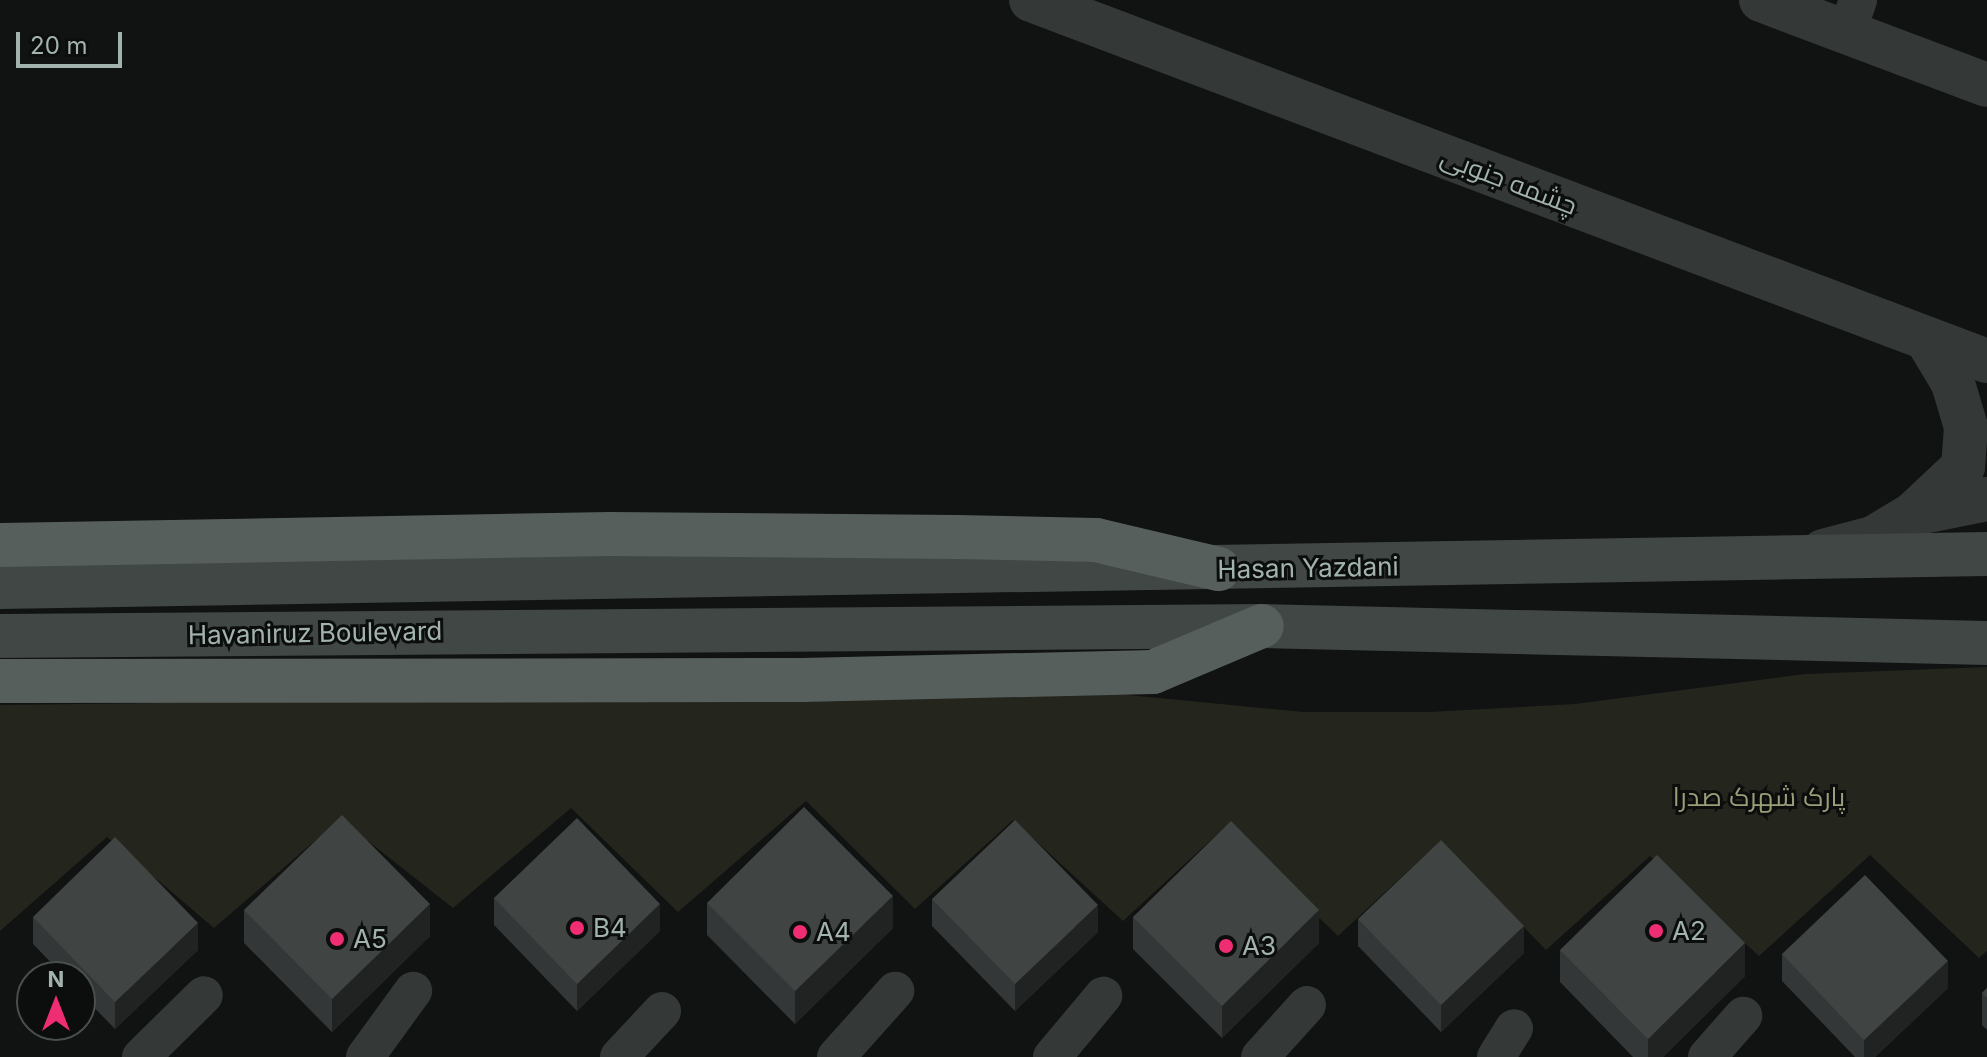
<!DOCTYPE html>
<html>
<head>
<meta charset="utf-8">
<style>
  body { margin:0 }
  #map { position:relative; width:1987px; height:1057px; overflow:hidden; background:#111212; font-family:Inter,Cairo,sans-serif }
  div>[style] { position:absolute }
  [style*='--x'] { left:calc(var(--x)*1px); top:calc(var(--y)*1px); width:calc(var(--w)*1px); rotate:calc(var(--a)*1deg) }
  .green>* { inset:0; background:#24251d }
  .minor>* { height:38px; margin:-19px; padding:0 19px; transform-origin:19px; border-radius:19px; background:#343938 }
  .tertiary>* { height:44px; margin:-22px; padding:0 22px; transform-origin:22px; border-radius:22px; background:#343938 }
  .secondary>* { height:44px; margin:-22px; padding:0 22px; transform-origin:22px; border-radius:22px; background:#404745 }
  .trunk>* { height:44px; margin:-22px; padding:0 22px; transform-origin:22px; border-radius:22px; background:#565f5c }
  .wall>* { inset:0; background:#343737 }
  .shaded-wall>* { inset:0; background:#212323 }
  .building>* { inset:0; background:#404544 }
  .dots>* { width:22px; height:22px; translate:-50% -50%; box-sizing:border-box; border:4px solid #0c0d0d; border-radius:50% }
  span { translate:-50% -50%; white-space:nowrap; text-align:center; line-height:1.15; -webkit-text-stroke:6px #0c0d0d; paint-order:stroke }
  .street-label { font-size:26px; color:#a2b3ad }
  .park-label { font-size:26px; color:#9c9e79 }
  .poi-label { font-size:26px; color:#a2b3ad }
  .left { translate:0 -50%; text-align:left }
  .north { position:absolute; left:16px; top:961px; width:80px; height:80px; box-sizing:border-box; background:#0c0d0d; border:2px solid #484f4d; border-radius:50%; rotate:0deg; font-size:22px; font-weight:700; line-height:32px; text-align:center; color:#a2b3ad }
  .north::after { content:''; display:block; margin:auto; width:28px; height:36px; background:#ee2d72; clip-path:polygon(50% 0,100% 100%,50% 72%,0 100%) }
  .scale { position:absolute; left:16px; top:32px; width:106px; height:36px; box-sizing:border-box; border:4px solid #a2b3ad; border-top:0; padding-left:10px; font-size:24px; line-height:28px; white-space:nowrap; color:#a2b3ad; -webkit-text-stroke:6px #0c0d0d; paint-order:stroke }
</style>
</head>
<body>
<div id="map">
  <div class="green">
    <i style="clip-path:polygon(1987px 667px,1987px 951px,1979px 958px,1870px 855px,1759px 956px,1650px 856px,1546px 950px,1440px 841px,1338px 936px,1225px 827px,1123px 921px,1013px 820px,915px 909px,806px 801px,678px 912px,571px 808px,453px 908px,340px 819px,214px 928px,107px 837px,0 931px,0 705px,1087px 691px,1304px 712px,1429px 712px,1575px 704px,1805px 674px)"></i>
  </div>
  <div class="minor">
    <i style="--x:1847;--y:32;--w:34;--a:-71"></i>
    <i style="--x:141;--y:1057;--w:88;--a:-44.5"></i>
    <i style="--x:365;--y:1057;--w:82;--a:-54"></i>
    <i style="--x:619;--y:1057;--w:63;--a:-46.9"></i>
    <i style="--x:836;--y:1057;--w:89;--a:-48.2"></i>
    <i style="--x:1052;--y:1057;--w:80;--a:-50.1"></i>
    <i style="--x:1260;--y:1057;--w:70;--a:-47.9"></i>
    <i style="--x:1496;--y:1057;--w:34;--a:-58"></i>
    <i style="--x:1707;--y:1057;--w:55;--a:-48.7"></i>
  </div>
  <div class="tertiary">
    <i style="--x:1031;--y:0;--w:1022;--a:20.69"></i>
    <i style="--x:1761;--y:0;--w:241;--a:20.6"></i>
    <i style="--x:1914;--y:513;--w:67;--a:-43.2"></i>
    <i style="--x:1963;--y:467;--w:40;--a:-85.7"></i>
    <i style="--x:1966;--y:427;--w:46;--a:-106.5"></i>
    <i style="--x:1953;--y:383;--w:52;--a:-121"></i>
    <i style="--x:1823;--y:551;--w:52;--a:-14.6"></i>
    <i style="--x:1873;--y:538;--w:47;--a:-31"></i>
    <i style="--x:1913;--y:514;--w:76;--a:-11.5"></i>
  </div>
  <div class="secondary">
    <i style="--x:0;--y:587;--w:1987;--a:-0.95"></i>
    <i style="--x:0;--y:636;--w:1262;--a:-0.45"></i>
    <i style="--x:1262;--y:626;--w:725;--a:1.34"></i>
  </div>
  <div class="trunk">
    <i style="--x:0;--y:545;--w:610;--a:-1.03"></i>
    <i style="--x:610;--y:534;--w:347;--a:0.5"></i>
    <i style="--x:957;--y:537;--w:139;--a:1.2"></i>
    <i style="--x:1096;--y:540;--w:126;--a:13.3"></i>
    <i style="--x:0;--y:681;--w:802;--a:-0.07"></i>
    <i style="--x:802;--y:680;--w:351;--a:-1.3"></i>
    <i style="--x:1153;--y:672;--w:118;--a:-22.9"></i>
  </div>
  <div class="wall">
    <i style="clip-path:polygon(494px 898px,660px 931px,577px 1011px,494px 925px)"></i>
    <i style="clip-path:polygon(932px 899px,1098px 932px,1015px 1011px,932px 926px)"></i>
    <i style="clip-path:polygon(707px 903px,893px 928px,795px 1024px,707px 935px)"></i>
    <i style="clip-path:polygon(244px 910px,430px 936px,332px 1032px,244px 943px)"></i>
    <i style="clip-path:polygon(33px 917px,198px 950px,115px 1029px,80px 993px,80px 977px,65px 977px,33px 944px)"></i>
    <i style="clip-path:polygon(1133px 917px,1319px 943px,1222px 1038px,1133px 949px)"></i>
    <i style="clip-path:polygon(1358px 919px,1524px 953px,1441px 1032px,1358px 946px)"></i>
    <i style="clip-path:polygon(1560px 950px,1745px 976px,1663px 1057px,1633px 1057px,1560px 982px)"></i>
    <i style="clip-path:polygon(1782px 954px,1948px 988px,1875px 1057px,1855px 1057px,1782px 981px)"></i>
    <i style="clip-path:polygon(1987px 988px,1987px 1030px,1982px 1025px,1982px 993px)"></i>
  </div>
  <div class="shaded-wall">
    <i style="clip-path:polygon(893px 896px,893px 928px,795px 1024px,795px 991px)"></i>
    <i style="clip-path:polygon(430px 904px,430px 936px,332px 1032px,332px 999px)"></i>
    <i style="clip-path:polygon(660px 904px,660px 931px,577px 1011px,577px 984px)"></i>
    <i style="clip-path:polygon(1098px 905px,1098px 932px,1015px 1011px,1015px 984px)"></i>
    <i style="clip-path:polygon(1319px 910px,1319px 943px,1222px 1038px,1222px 1006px)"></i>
    <i style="clip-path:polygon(198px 923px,198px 950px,115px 1029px,115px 1002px)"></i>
    <i style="clip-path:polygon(1524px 926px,1524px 953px,1441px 1032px,1441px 1005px)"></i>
    <i style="clip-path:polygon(1745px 943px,1745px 976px,1663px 1057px,1648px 1057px,1648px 1039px)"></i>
    <i style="clip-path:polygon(1948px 961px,1948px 988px,1875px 1057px,1864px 1057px,1864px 1040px)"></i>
  </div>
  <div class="building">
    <i style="clip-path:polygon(804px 807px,893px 896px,795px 991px,707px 903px)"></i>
    <i style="clip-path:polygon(342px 815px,430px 904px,332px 999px,244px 910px)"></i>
    <i style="clip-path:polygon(577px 818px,660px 904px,577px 984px,494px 898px)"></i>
    <i style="clip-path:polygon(1015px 820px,1098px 905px,1015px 984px,932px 899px)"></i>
    <i style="clip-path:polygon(1231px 821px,1319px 910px,1222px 1006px,1133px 917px)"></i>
    <i style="clip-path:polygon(115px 837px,198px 923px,115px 1002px,33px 917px)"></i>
    <i style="clip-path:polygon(1441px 840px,1524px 926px,1441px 1005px,1358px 919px)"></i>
    <i style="clip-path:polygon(1657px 855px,1745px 943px,1648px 1039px,1560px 950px)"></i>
    <i style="clip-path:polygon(1865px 875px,1948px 961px,1864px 1040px,1782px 954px)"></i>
    <i style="clip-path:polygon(1987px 988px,1987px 998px,1982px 993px)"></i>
  </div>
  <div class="dots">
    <i style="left:577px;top:928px;background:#ee2d72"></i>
    <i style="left:1656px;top:931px;background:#ee2d72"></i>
    <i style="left:800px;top:932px;background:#ee2d72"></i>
    <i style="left:337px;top:939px;background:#ee2d72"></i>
    <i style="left:1226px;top:946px;background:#ee2d72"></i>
  </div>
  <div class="street-label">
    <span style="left:1509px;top:181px;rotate:21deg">چشمه جنوبی</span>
    <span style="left:1308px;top:568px;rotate:-1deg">Hasan Yazdani</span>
    <span style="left:315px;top:633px;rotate:-1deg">Havaniruz Boulevard</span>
  </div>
  <div class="park-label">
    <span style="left:1759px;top:797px">پارک شهرک صدرا</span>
  </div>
  <div class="poi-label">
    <span class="left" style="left:593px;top:928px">B4</span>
    <span class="left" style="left:1672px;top:931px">A2</span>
    <span class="left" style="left:816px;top:932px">A4</span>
    <span class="left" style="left:353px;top:939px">A5</span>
    <span class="left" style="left:1242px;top:946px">A3</span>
  </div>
  <div class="north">N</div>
  <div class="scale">20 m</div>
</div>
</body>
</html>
